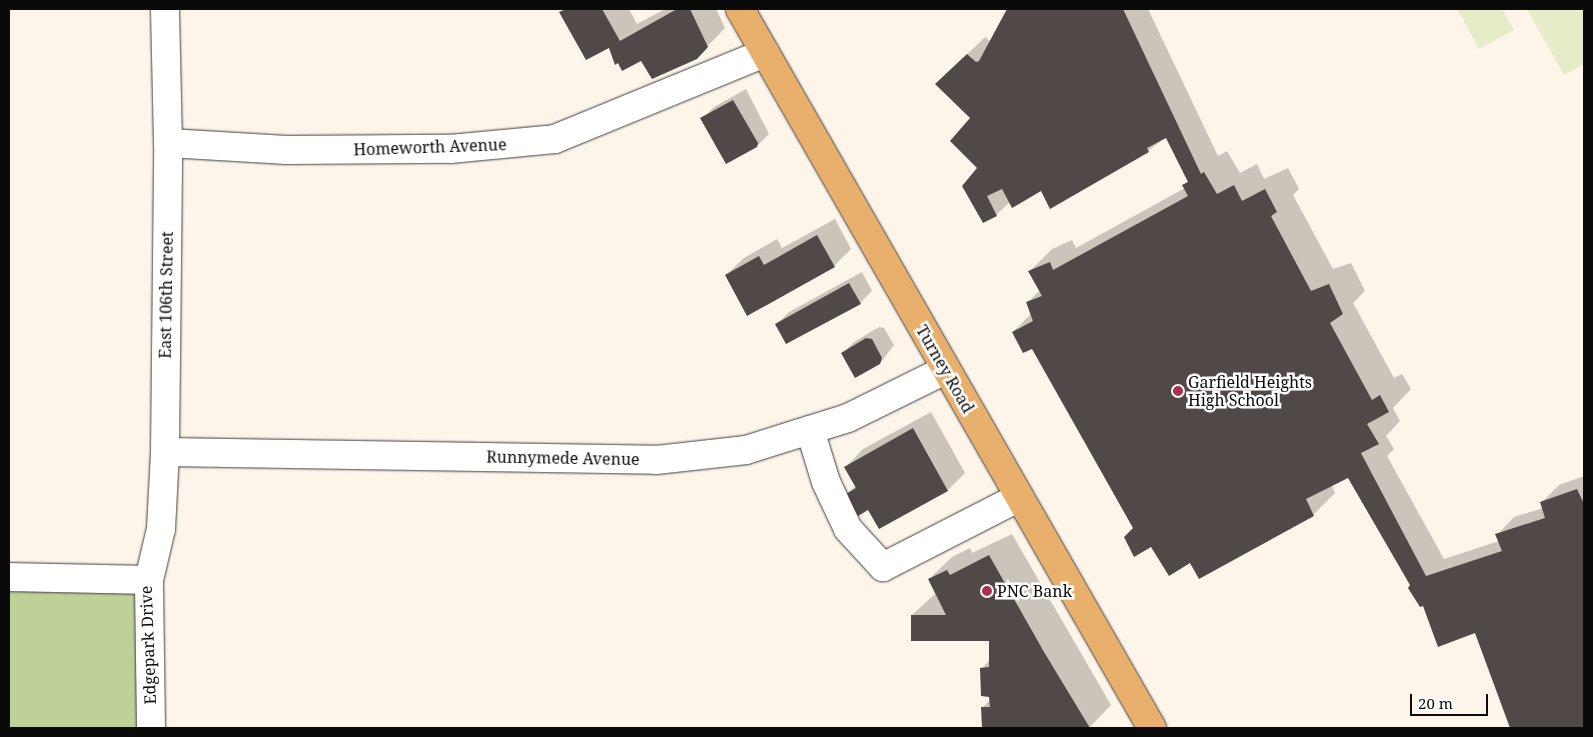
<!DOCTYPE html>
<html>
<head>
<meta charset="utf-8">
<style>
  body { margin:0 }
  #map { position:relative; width:1593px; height:737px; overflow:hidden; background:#fdf5e9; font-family:"Noto Serif",serif }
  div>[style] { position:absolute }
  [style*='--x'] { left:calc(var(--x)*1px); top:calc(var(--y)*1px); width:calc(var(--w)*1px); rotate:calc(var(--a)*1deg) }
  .forest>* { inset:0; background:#bed198 }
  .pitch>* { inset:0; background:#e6ebc8 }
  .shadow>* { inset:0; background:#0003 }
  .building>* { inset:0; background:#514948 }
  .roads { filter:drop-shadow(0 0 1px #3d3d3d) drop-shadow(0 0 1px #3d3d3d) }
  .minor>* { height:28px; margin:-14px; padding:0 14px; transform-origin:14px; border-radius:14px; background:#fff }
  .major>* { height:28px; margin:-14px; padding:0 14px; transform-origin:14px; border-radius:14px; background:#e9b06d }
  .dots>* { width:14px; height:14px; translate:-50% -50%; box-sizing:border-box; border:2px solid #fff; border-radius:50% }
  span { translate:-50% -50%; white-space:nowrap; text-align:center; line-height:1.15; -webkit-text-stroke:5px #fff; paint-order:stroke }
  .street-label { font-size:16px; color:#0a0a0a }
  .poi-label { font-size:16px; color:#0a0a0a }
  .left { translate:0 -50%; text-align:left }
  .frame { position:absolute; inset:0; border:10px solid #0a0a0a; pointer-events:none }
  .scale { position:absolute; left:1410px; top:694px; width:78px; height:22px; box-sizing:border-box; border:2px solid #0a0a0a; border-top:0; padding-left:6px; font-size:15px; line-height:18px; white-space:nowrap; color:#0a0a0a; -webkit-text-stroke:4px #fff; paint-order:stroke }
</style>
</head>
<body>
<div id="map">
  <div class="forest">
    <i style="clip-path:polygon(9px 577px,149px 580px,151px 728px,9px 728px)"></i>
  </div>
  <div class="pitch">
    <i style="clip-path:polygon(1457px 9px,1502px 9px,1514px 30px,1479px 49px)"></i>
    <i style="clip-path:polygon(1527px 9px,1584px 9px,1584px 64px,1564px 75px)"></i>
  </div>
  <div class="shadow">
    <i style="clip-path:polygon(565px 9px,629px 9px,637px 24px,665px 9px,716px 9px,725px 28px,697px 57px,642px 59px,610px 46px,561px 13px)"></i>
    <i style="clip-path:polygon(1008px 9px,1148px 9px,1218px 156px,1227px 151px,1240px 173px,1257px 164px,1264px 179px,1288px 168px,1299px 189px,1293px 195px,1333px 269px,1351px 263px,1365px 291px,1353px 303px,1394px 378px,1402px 374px,1411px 389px,1393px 408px,1400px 421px,1386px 436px,1394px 449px,1387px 456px,1444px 559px,1499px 541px,1497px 535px,1514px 517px,1543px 508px,1542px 502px,1559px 485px,1584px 476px,1584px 728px,1511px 728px,1476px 631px,1423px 604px,1348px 476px,1332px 485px,1335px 493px,1313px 515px,1190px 562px,1152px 545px,1134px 528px,1033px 347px,1013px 332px,1031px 314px,1027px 303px,1040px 290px,1030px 271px,1052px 249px,1072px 240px,1076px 248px,1185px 188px,1184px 185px,1189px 180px,1167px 136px,1148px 151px,1010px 202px,996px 215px,984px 222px,972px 118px,954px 67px,985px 37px,991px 42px)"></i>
    <i style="clip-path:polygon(746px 89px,769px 134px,757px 146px,702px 119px,714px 107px)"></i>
    <i style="clip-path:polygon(835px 219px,851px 249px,834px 266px,726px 275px,744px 258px,777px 239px,782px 248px)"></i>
    <i style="clip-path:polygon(862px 272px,872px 291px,860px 303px,777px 324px,789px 312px)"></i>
    <i style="clip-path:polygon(879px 327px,884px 328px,894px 345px,880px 363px,842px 354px,854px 342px)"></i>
    <i style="clip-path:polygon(931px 412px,965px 473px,948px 490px,879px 528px,868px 508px,847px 494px,856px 485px,846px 467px,863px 449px)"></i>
    <i style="clip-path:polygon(1012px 534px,1111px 705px,1089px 728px,983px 728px,983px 707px,991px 699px,982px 668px,990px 660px,990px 640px,912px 615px,936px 593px,929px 579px,952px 557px,970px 548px,972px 553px)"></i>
  </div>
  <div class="building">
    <i style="clip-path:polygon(566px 9px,602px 9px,620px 41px,677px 9px,690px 9px,708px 47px,697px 59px,652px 79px,641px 61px,622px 71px,618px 63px,615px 65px,609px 48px,586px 60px,559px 12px)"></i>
    <i style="clip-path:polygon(1007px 9px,1123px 9px,1201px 174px,1204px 172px,1217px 194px,1234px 185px,1242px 201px,1265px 189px,1277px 212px,1271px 216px,1311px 291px,1329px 284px,1343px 314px,1330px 323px,1372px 400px,1380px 395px,1389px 412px,1367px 424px,1379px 444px,1361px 453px,1426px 576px,1502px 551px,1495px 534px,1545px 518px,1540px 502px,1577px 489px,1584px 504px,1584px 728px,1510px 728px,1475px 633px,1438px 647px,1423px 606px,1420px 607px,1408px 588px,1410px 585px,1348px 478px,1306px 499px,1314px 516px,1199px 579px,1190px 563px,1169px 576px,1151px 547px,1134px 557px,1124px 537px,1133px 528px,1032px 349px,1023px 353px,1012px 332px,1033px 321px,1026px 302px,1042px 296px,1028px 271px,1050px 262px,1053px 270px,1188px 196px,1182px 185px,1188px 182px,1166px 138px,1147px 148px,1149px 152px,1050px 209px,1041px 191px,1012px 208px,1002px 189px,987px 196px,997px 216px,983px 223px,962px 186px,977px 168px,950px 141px,970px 118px,935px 84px,967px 54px,976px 62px,979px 61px)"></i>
    <i style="clip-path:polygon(733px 100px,758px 143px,757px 147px,726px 164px,700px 118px)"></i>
    <i style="clip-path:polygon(817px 235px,835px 267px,747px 316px,725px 275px,759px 256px,764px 265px)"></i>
    <i style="clip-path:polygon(849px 283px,861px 304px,786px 344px,775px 324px)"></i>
    <i style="clip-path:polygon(866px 338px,872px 339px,882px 358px,880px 364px,855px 378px,841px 353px)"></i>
    <i style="clip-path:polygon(913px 428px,948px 491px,879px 529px,868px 510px,858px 516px,846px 494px,856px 488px,844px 467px)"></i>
    <i style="clip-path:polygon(989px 555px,1044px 652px,1090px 728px,982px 728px,981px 707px,990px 707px,989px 697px,981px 696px,980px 668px,989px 667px,989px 641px,911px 641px,911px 615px,946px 615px,928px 579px,947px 570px,950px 575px)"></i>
  </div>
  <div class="roads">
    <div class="minor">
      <i style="--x:168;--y:143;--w:119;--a:3.4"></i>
      <i style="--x:287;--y:150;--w:163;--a:-0.4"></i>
      <i style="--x:450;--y:149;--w:105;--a:-5.4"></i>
      <i style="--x:555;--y:139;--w:227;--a:-22.3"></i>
      <i style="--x:810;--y:430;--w:54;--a:72.9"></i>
      <i style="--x:826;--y:482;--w:52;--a:64.9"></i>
      <i style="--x:848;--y:529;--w:52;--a:47.4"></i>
      <i style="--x:883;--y:567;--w:152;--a:-27.1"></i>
      <i style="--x:165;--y:452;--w:491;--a:0.9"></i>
      <i style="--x:656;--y:460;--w:91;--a:-6.3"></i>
      <i style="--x:746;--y:450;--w:57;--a:-17.5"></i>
      <i style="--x:800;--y:433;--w:50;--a:-17.4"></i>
      <i style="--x:848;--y:418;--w:108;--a:-26.3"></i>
      <i style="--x:9;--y:577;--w:140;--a:1.2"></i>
      <i style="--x:151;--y:728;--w:148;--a:-90.8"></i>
      <i style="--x:149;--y:580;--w:52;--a:-76.8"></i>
      <i style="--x:161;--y:529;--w:77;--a:-87"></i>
      <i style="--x:165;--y:452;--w:309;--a:-89.4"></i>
      <i style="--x:168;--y:143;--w:134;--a:-91.3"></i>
    </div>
    <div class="major">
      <i style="--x:740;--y:9;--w:829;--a:60.19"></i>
    </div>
  </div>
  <div class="dots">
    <i style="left:1178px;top:391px;background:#a93251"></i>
    <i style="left:987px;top:591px;background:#a93251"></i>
  </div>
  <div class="street-label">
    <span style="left:430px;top:147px;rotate:-2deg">Homeworth Avenue</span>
    <span style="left:166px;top:295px;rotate:-89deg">East 106th Street</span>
    <span style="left:945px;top:369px;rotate:60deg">Turney Road</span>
    <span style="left:563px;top:458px;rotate:1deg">Runnymede Avenue</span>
    <span style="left:148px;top:645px;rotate:-92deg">Edgepark Drive</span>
  </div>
  <div class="poi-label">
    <span class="left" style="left:1188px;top:391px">Garfield Heights<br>High School</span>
    <span class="left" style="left:997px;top:591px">PNC Bank</span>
  </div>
  <div class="frame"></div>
  <div class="scale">20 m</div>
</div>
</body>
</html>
